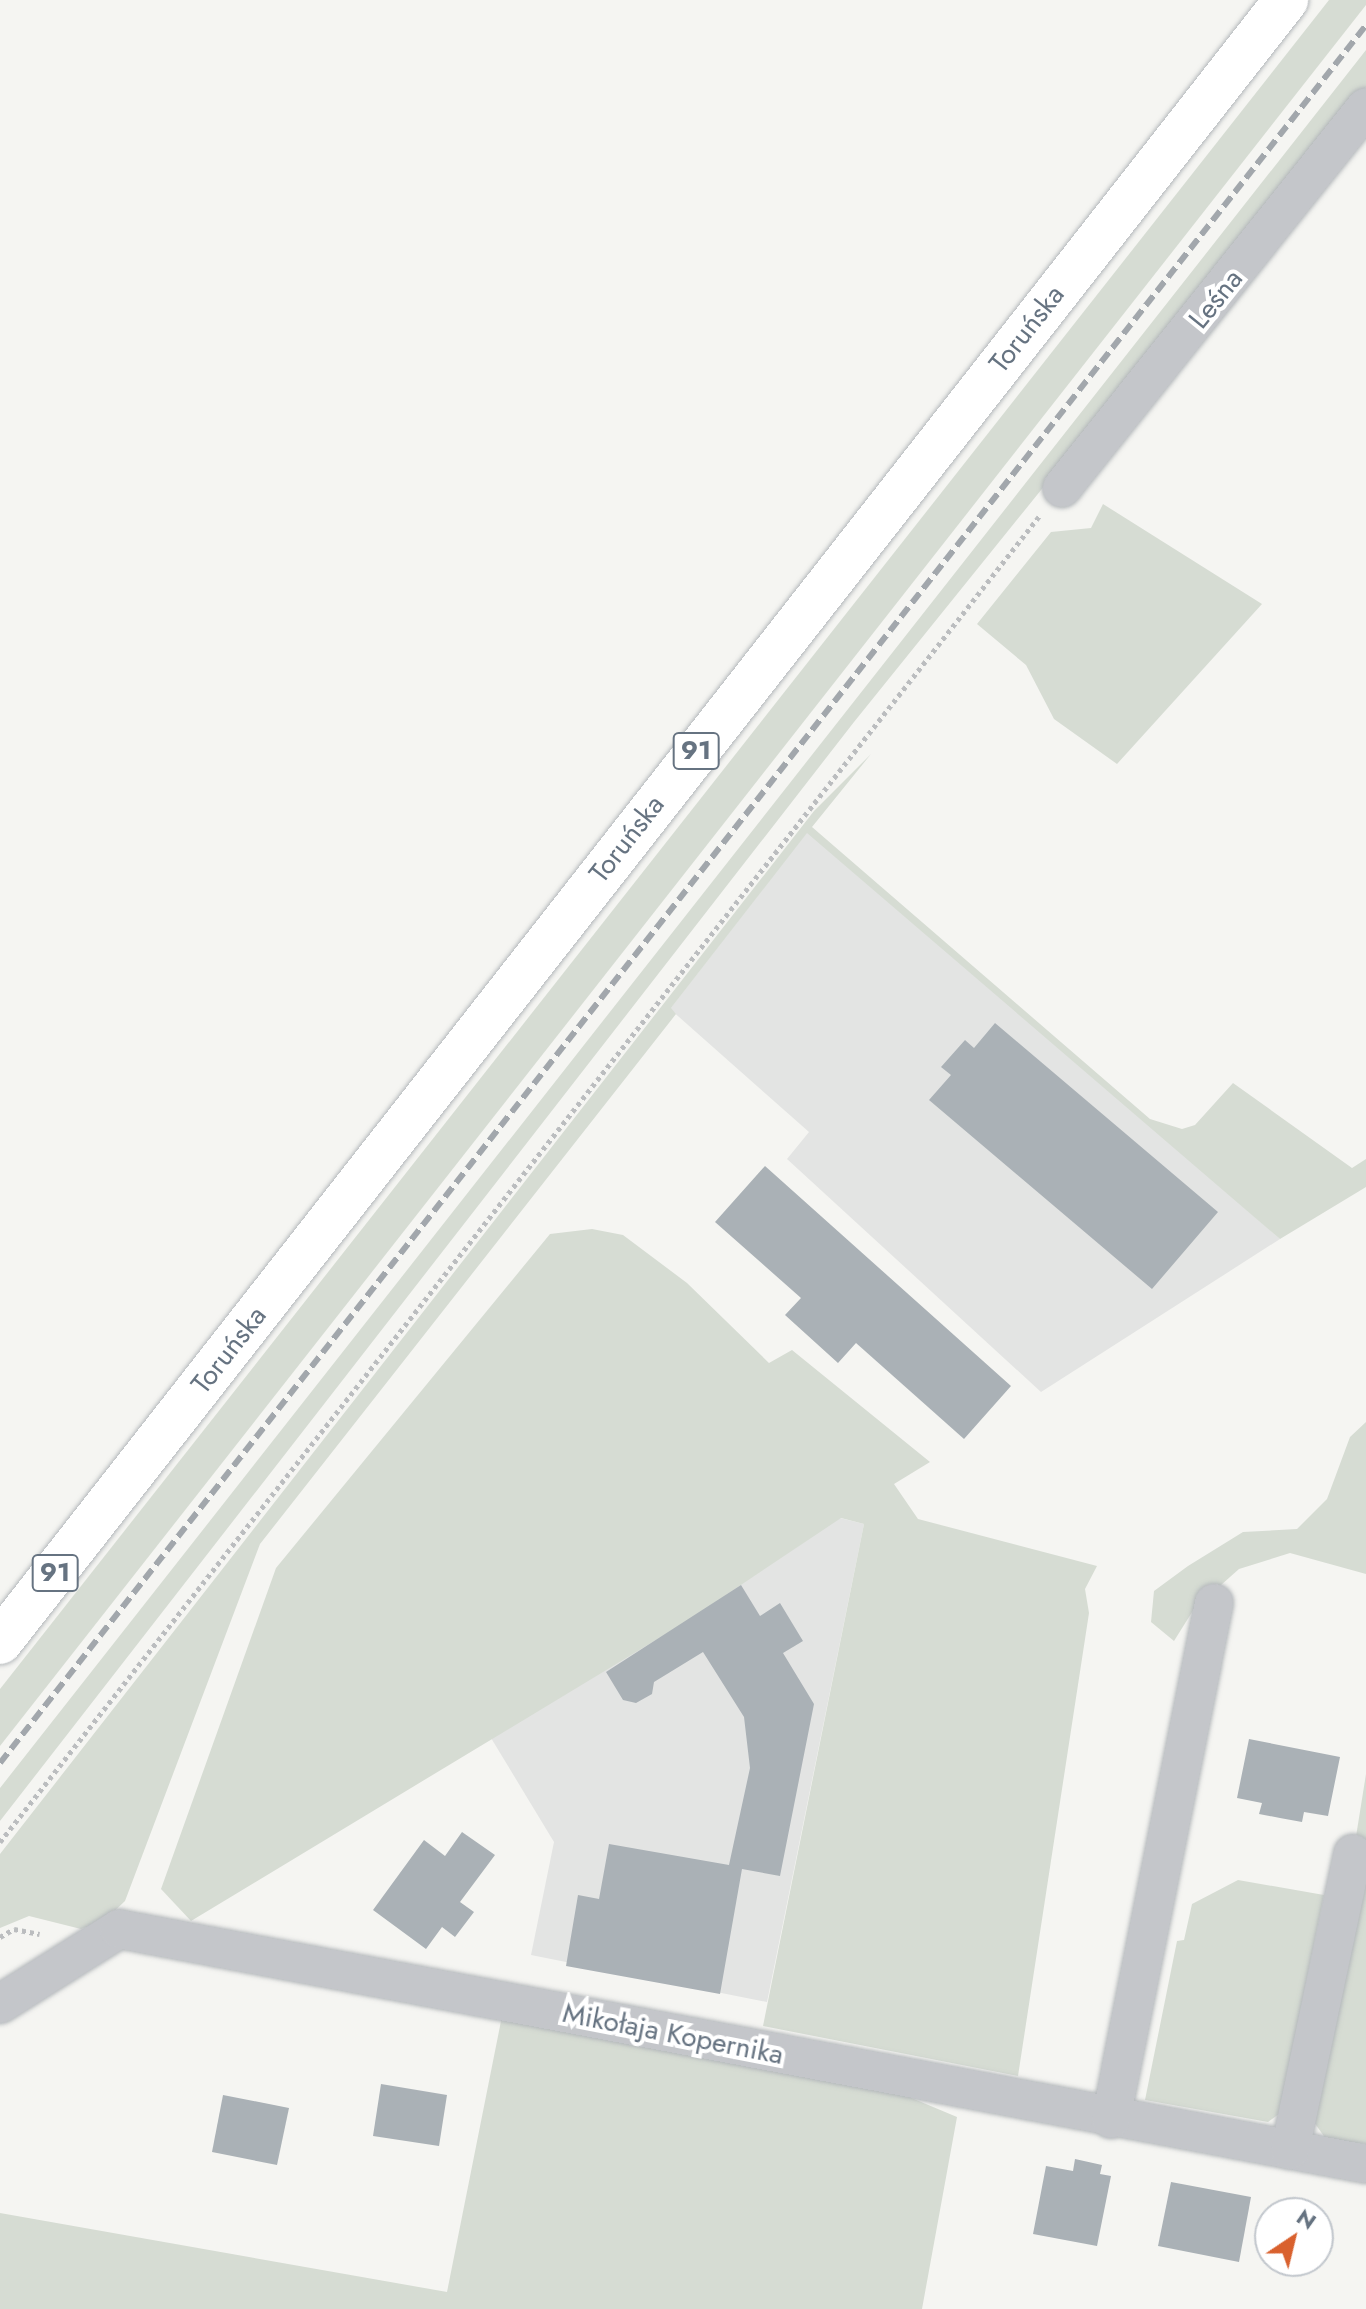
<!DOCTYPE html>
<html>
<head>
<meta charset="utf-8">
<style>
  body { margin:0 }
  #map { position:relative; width:1366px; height:2309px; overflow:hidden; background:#f5f5f2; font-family:Jost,sans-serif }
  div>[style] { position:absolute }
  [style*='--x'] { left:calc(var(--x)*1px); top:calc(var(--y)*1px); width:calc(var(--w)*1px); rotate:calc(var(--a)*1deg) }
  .built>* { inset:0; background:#e3e4e3 }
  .green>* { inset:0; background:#d6dcd3 }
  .building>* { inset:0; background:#aab1b6 }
  .path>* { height:5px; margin-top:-2.5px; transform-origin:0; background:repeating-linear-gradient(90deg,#bbbdbf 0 4px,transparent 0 8px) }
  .roads { filter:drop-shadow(0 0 2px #b4b8bb) drop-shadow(0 0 2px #b4b8bb) }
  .minor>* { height:38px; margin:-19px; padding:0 19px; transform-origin:19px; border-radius:19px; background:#c4c6ca }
  .primary>* { height:44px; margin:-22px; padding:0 22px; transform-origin:22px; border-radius:22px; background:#fff }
  .rail>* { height:6px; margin-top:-3px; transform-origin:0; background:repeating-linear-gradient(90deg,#a2a7ac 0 12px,transparent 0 18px) }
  span { translate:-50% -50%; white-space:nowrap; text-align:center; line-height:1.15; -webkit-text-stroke:8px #fff; paint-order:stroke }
  .shield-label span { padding:2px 6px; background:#fff; border:2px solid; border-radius:6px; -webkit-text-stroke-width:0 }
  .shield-label { font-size:26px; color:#667381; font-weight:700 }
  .street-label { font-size:28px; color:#667381 }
  .north { position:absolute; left:1254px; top:2197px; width:80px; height:80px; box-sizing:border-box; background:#fff; border:2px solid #c2c7cd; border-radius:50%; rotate:35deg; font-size:22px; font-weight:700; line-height:32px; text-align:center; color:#667381 }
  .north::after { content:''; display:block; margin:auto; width:28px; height:36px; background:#d9612e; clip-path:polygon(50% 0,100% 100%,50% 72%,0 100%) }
</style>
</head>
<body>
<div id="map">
  <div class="built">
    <i style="clip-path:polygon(807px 832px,1168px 1141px,1280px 1239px,1041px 1392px,787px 1159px,809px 1132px,670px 1009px)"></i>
    <i style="clip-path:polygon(840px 1518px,864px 1524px,767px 2002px,531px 1955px,554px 1842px,491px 1738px)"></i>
  </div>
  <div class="green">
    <i style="clip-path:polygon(1329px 0,1366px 0,1366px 5px,0 1746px,0 1689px)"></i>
    <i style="clip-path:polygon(1366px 50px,1366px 87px,854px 722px,0 1821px,0 1788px)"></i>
    <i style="clip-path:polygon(1103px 504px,1262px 604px,1117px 764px,1054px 719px,1026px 665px,977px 624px,1051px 532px,1091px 528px)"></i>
    <i style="clip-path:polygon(871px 754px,812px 827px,1150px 1119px,1182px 1129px,1195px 1125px,1233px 1083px,1352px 1168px,1366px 1159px,1366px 1187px,1280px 1239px,807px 833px,671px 1008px,676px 1014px,260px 1544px,125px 1901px,105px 1920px,81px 1929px,29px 1916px,0 1928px,0 1854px,814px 811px)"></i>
    <i style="clip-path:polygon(592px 1229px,623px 1235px,687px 1283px,769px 1363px,792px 1350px,930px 1462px,894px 1484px,918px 1519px,1097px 1566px,1085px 1589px,1089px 1613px,1018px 2076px,763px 2026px,864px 1524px,841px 1518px,684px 1623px,191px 1921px,161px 1889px,276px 1568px,550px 1234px)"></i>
    <i style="clip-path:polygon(1366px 1422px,1366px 1574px,1290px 1553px,1239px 1569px,1194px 1609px,1174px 1641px,1151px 1622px,1154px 1591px,1188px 1566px,1243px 1532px,1297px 1529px,1327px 1499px,1350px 1437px)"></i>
    <i style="clip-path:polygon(1366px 1774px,1366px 2144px,1326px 2139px,1311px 2118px)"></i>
    <i style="clip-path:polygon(1238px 1880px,1324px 1895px,1279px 2114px,1268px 2122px,1145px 2100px,1177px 1941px,1184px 1940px,1192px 1904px)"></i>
    <i style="clip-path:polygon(502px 2016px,883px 2086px,957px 2117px,922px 2309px,0 2309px,0 2213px,447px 2292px)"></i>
  </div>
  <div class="building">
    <i style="clip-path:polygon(995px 1023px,1218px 1212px,1152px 1289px,929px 1100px,951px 1075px,941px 1067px,965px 1040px,974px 1048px)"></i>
    <i style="clip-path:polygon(765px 1166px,1011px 1386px,964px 1439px,856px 1343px,838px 1363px,785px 1315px,801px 1298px,715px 1222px)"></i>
    <i style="clip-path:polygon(741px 1585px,760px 1616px,780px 1603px,803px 1641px,783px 1653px,814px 1704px,780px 1876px,742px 1869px,720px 1994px,566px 1966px,578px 1895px,599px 1899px,609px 1844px,729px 1865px,750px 1768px,744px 1717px,703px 1652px,654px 1682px,652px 1694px,636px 1703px,623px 1700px,606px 1672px)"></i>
    <i style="clip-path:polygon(1249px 1739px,1340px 1757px,1328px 1816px,1304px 1812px,1302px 1822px,1280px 1818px,1259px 1814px,1262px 1803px,1237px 1798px)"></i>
    <i style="clip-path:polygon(462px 1832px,495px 1855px,460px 1902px,474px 1912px,455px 1937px,442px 1927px,426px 1949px,373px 1910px,424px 1840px,445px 1856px)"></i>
    <i style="clip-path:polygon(381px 2084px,447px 2095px,439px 2146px,373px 2136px)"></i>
    <i style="clip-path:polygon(223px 2095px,289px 2108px,277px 2165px,212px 2152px)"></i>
    <i style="clip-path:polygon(1075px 2159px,1102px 2165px,1100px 2174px,1111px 2176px,1097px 2246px,1033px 2234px,1046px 2166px,1073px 2171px)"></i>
    <i style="clip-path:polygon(1171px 2182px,1251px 2197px,1239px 2262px,1158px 2246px)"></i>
  </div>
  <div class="path">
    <i style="--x:0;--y:1842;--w:1687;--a:-51.91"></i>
    <i style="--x:0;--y:1937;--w:16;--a:-30"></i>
    <i style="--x:14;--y:1929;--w:26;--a:11"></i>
  </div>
  <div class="roads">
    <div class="minor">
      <i style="--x:1062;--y:488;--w:487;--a:-51.4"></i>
      <i style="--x:0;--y:2004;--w:141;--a:-32.2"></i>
      <i style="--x:119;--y:1929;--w:1269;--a:10.67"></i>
      <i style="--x:1111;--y:2119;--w:526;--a:-78.71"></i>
      <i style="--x:1290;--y:2150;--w:303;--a:-78"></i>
    </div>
    <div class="primary">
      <i style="--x:0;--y:1642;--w:2086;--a:-51.93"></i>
    </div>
  </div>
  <div class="rail">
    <i style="--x:0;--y:1763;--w:2211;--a:-51.83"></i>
  </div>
  <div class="shield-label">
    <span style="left:696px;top:751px">91</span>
    <span style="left:55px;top:1573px">91</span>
  </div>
  <div class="street-label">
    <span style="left:1216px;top:299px;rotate:-51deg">Leśna</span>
    <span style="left:1027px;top:329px;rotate:-52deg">Toruńska</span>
    <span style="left:627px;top:839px;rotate:-52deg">Toruńska</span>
    <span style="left:229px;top:1350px;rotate:-52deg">Toruńska</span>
    <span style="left:673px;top:2034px;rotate:11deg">Mikołaja Kopernika</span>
  </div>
  <div class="north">N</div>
</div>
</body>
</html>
